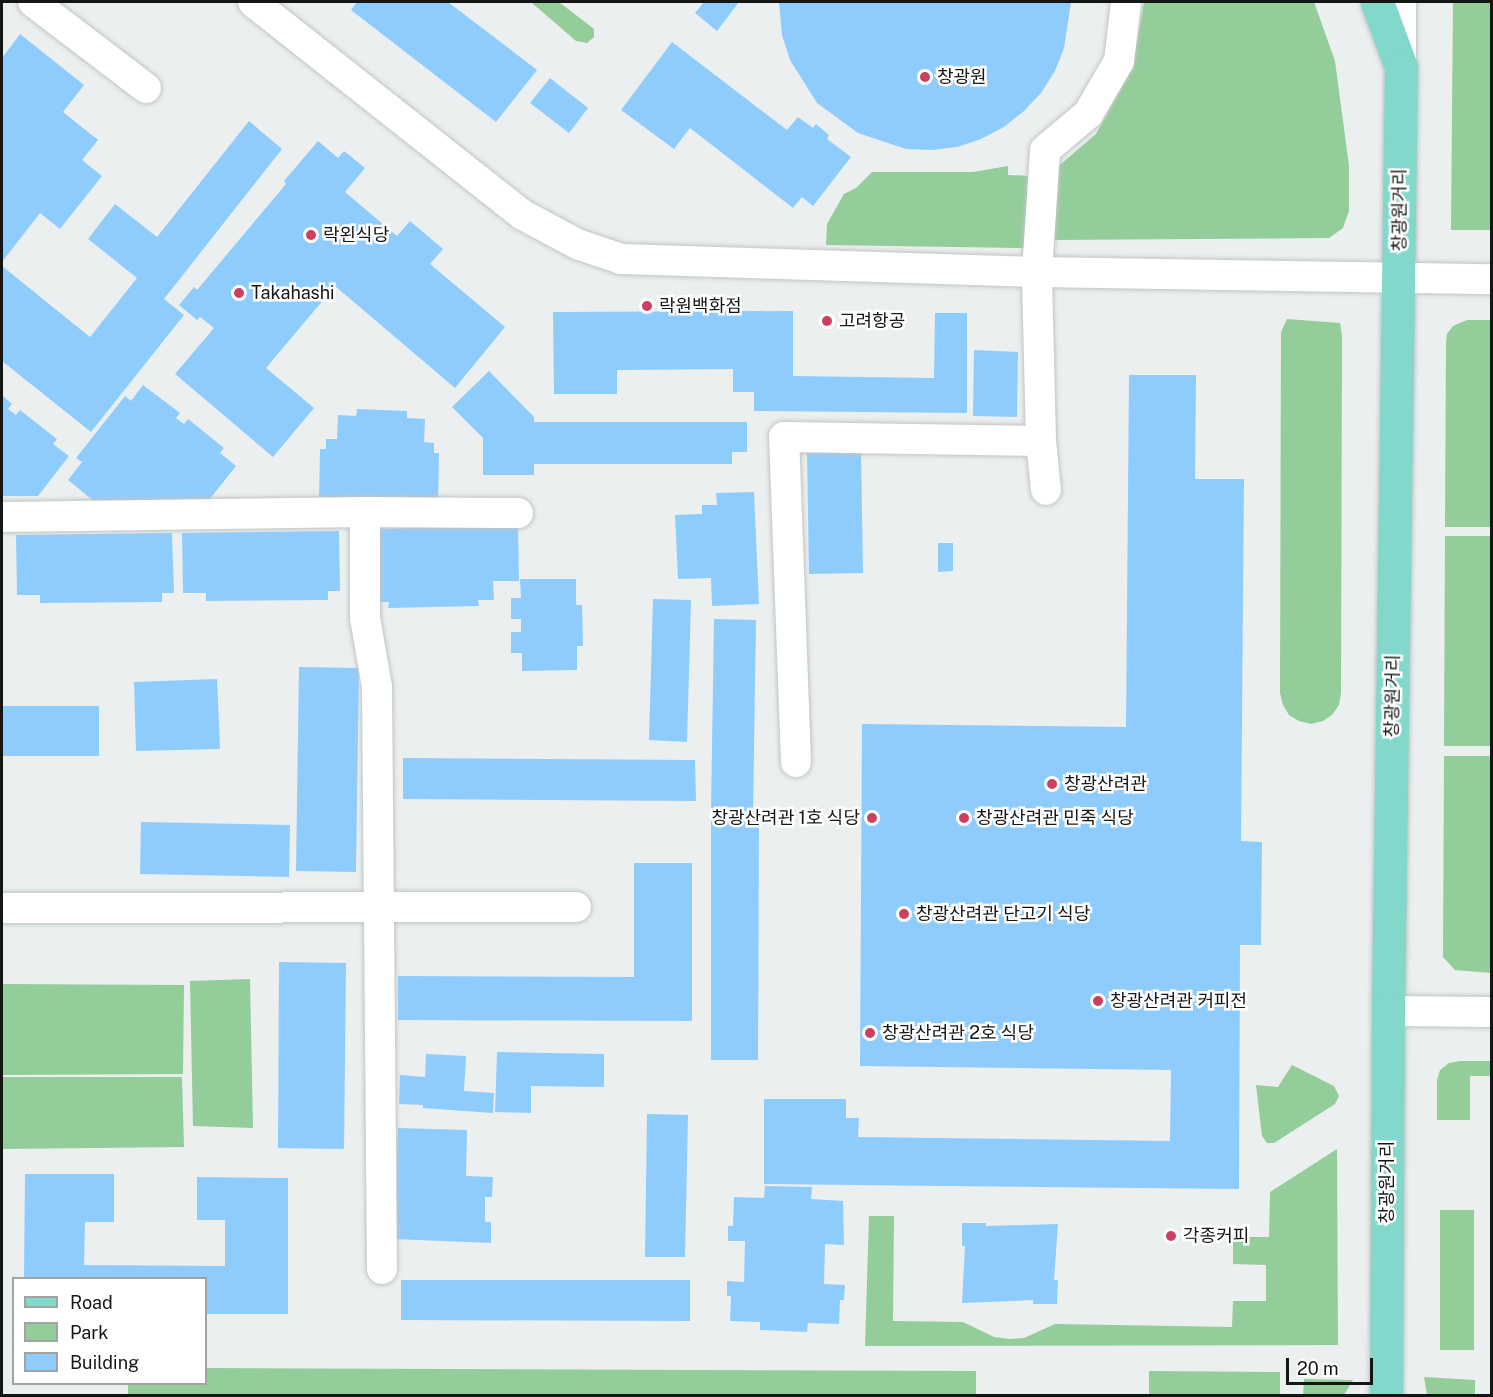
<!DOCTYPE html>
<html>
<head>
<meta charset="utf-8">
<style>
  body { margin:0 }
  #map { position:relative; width:1493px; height:1397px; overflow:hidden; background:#ebeff0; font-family:"Public Sans","Noto Sans KR",sans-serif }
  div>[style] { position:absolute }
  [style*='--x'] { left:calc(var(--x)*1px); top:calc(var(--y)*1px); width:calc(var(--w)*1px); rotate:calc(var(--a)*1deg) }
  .green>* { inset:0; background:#92cd9a }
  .building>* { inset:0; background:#8fccfe }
  .roads { filter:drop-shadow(0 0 2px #c1c5c5) drop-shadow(0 0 2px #c1c5c5) }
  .minor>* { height:30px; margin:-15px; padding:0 15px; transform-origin:15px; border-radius:15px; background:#fff }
  .major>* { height:33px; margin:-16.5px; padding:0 16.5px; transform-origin:16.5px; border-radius:16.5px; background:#82d8cb }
  .dots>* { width:16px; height:16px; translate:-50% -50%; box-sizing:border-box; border:3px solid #fff; border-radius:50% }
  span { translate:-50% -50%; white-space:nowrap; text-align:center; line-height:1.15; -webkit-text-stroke:5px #fff; paint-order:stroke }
  .poi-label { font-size:18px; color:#141616 }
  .left { translate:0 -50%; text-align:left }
  .right { translate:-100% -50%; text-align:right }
  .street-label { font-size:18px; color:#141616 }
  .frame { position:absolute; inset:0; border:3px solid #141616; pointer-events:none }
  .legend { position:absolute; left:12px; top:1277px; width:195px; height:108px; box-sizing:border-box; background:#fff; border:2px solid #a1a2a2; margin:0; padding:8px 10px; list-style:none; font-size:18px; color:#141616 }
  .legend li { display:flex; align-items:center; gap:12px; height:30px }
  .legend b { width:30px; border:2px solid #a1a2a2 }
  .scale { position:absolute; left:1286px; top:1358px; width:87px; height:27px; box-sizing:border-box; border:3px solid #141616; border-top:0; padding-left:8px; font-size:18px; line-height:21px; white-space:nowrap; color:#141616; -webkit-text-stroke:4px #fff; paint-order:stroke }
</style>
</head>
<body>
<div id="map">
  <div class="green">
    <i style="clip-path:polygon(531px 2px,559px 2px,594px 29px,594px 37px,587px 43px,576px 41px)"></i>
    <i style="clip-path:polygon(1144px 2px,1314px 2px,1335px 61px,1349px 166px,1349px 211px,1343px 228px,1329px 238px,1051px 240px,1055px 169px,1096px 134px,1132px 69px)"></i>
    <i style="clip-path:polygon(1453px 2px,1491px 2px,1491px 230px,1451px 230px)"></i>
    <i style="clip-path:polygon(1008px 166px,1008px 175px,1031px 176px,1025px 248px,826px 245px,827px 224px,844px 194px,856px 188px,872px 172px,973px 172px)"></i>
    <i style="clip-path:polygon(1287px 319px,1340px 323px,1342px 336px,1341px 693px,1339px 705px,1332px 715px,1323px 721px,1311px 724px,1299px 721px,1289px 715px,1283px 705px,1280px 693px,1281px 332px)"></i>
    <i style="clip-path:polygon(1467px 320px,1491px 320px,1491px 527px,1445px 527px,1446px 342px,1447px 334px,1453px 326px)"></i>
    <i style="clip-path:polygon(1445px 536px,1491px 536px,1491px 746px,1444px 746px)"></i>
    <i style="clip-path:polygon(1444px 756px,1491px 756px,1491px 973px,1455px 970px,1443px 957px)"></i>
    <i style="clip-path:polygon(250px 979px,253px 1128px,193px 1126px,190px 981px)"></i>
    <i style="clip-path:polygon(2px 984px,184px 985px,183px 1074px,2px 1075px)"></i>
    <i style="clip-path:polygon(1460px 1061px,1491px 1061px,1491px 1076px,1470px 1076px,1470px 1120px,1437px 1120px,1437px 1080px,1440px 1070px,1449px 1063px)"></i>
    <i style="clip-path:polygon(1292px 1065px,1334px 1086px,1339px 1096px,1335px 1104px,1274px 1143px,1267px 1143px,1262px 1136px,1256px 1085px,1278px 1087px)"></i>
    <i style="clip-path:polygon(2px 1077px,182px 1077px,184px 1147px,2px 1149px)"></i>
    <i style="clip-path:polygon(1337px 1149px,1338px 1345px,865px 1346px,869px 1216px,894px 1216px,893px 1321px,963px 1322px,994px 1337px,1009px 1339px,1024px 1338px,1055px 1324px,1232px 1327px,1233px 1301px,1266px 1301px,1266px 1265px,1233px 1264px,1233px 1237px,1269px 1237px,1270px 1192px)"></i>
    <i style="clip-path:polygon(1440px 1210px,1474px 1210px,1474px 1350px,1440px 1350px)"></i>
    <i style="clip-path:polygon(206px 1368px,976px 1371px,976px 1395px,128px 1395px,128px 1384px,206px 1384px)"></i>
    <i style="clip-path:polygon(1149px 1371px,1280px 1372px,1280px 1395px,1149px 1395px)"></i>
    <i style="clip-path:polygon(1424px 1377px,1475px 1380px,1475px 1395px,1427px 1395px)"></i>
    <i style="clip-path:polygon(1304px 1379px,1352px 1380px,1353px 1380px,1344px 1395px,1303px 1396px)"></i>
  </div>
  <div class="building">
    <i style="clip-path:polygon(357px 2px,448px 2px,537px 70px,496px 122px,351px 10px)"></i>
    <i style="clip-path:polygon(704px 2px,739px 2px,717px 31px,695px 13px)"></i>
    <i style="clip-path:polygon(779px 2px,1071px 2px,1064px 48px,1055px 71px,1041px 93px,1024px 111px,1004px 127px,981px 139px,957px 147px,932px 150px,906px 149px,858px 133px,817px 103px,790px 60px,782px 35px)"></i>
    <i style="clip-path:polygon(20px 34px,84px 85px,63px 112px,98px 140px,82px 160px,102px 176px,60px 229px,40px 213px,2px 262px,2px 58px)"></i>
    <i style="clip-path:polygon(672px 42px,787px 130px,798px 117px,813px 128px,816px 124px,829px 135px,827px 139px,851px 157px,813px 206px,802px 197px,793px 208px,690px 128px,674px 149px,621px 110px)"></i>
    <i style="clip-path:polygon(550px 78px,588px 108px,569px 133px,530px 103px)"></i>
    <i style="clip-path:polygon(249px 121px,282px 149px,164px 299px,184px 315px,91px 432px,2px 361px,2px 266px,90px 337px,137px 278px,88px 239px,115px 204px,157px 237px)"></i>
    <i style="clip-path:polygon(318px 141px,338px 158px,344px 151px,365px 168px,345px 192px,397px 236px,410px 221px,443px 249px,430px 264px,505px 327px,455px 388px,335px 286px,266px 368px,314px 408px,273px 457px,175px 374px,214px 328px,200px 317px,197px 320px,179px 305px,194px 287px,197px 290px,286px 184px,284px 181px)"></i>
    <i style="clip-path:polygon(793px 311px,793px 376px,934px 378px,935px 313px,967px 313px,967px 413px,754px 411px,754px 392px,733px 392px,733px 369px,617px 370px,617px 394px,554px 394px,553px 312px)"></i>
    <i style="clip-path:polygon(974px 350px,1018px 352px,1017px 417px,973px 416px)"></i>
    <i style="clip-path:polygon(489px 371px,534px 417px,534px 422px,747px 422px,747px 452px,732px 452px,732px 464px,534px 464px,534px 475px,483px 475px,483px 438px,452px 407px)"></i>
    <i style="clip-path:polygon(1129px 375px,1196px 375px,1195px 479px,1244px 479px,1241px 841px,1262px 842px,1261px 945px,1240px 945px,1239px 1189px,764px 1184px,764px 1099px,846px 1099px,846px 1118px,859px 1118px,858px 1137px,1170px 1141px,1171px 1070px,860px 1066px,862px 724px,1126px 727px)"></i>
    <i style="clip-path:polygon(143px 385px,180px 413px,176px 418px,184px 424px,188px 419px,224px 448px,220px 453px,236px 466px,205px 505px,101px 507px,68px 480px,82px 462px,76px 458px,125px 396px,131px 401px)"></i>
    <i style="clip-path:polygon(2px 395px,12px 404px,8px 409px,16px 415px,20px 410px,57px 439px,53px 444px,69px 456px,38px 496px,2px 496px)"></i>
    <i style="clip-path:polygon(357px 409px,407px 411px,407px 418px,425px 419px,424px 442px,434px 443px,434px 453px,439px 453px,438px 504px,319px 500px,320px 449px,326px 449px,326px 439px,337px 439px,338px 415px,356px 416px)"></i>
    <i style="clip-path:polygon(807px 449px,861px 449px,863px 573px,809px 574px)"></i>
    <i style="clip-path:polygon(754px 492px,759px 604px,712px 606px,711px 578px,678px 579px,675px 515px,702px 514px,702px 505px,717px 505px,716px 493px)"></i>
    <i style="clip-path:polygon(413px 521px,518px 526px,519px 581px,493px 581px,494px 600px,478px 600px,479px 606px,388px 608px,389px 602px,376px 602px,374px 529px,413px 528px)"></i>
    <i style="clip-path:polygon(339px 531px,340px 591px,328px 591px,328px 600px,206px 601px,206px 593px,183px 593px,182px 533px)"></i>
    <i style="clip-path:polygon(172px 533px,174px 593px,162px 593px,162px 602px,40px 603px,40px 595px,17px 595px,16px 535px)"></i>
    <i style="clip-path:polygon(938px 543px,953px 543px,953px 571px,938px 572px)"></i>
    <i style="clip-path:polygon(520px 579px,576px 579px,576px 605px,582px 605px,583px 646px,577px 646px,577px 670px,522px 671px,522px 653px,511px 653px,511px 632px,521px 632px,521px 619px,511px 619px,511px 598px,521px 598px)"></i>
    <i style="clip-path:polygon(653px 599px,691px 600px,687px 742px,649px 740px)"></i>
    <i style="clip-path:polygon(714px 619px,756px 620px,753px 813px,711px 812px)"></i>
    <i style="clip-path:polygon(299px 667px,359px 668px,356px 872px,296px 871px)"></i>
    <i style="clip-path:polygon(217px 679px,220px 749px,136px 751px,134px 682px)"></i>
    <i style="clip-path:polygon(2px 706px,99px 706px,99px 756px,2px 756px)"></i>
    <i style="clip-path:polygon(403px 758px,695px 760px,696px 801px,403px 799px)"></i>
    <i style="clip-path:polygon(711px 817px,759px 818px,758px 1060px,711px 1060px)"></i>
    <i style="clip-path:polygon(141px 822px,290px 825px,289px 877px,140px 874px)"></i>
    <i style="clip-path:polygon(634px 863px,692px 863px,692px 1021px,398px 1020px,398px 976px,634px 977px)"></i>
    <i style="clip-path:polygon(279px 962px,346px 963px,344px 1149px,278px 1148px)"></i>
    <i style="clip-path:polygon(497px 1052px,604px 1054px,604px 1087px,531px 1086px,531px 1113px,495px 1112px)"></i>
    <i style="clip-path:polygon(426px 1054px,466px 1056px,464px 1091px,494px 1093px,493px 1113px,423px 1108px,423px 1105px,399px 1104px,400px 1075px,425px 1077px)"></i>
    <i style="clip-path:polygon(647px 1114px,688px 1115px,685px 1257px,645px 1257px)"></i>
    <i style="clip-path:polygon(398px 1128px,467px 1130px,466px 1176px,493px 1177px,492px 1197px,485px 1197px,485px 1222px,491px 1222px,491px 1243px,394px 1239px)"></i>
    <i style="clip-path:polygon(25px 1174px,114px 1174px,114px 1222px,85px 1222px,84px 1265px,225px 1266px,225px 1220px,197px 1220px,197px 1177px,288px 1178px,288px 1314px,206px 1314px,206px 1278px,24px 1278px)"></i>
    <i style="clip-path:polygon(765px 1186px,812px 1187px,811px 1199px,843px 1201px,844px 1245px,825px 1244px,824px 1284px,845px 1285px,844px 1300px,840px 1300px,839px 1324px,808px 1323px,807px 1332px,760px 1330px,760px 1322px,730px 1321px,731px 1296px,727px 1296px,727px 1281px,744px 1282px,745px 1241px,728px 1241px,728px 1226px,733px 1226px,734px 1197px,764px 1198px)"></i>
    <i style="clip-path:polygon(962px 1223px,986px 1223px,986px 1226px,1058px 1224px,1054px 1280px,1058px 1280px,1057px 1304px,1033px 1304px,1033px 1300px,962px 1303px,965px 1246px,962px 1246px)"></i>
    <i style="clip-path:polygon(401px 1280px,690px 1280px,690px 1321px,401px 1320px)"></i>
  </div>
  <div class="roads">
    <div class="minor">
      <i style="--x:33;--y:2;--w:142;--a:37.3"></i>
      <i style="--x:253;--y:2;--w:344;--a:38.3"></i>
      <i style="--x:523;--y:215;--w:61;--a:28.2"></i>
      <i style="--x:577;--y:244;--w:46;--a:18.8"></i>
      <i style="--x:621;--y:259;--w:416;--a:1.8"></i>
      <i style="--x:1037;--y:272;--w:455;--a:0.9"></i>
      <i style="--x:1401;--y:2;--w:59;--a:90"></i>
      <i style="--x:1041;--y:441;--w:49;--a:84.2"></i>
      <i style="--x:365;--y:512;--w:106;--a:90"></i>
      <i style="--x:365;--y:618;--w:70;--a:80.1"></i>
      <i style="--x:377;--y:687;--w:582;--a:89.51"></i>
      <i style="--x:2;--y:517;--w:363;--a:-0.8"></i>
      <i style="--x:365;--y:512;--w:153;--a:0.4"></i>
      <i style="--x:796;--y:762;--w:325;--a:-92.1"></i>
      <i style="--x:784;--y:437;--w:257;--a:0.9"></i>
      <i style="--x:1041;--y:441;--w:169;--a:-91.4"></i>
      <i style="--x:1037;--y:272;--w:122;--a:-86.2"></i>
      <i style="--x:1045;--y:150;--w:56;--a:-39.9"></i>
      <i style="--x:1088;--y:114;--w:61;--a:-59.7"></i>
      <i style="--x:1119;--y:61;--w:59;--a:-83.2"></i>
      <i style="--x:2;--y:908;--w:574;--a:-0.1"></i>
      <i style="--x:1388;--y:1011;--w:104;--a:0.6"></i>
    </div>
    <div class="major">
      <i style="--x:1377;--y:2;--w:69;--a:69.7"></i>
      <i style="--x:1401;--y:67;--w:944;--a:90.79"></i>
      <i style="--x:1388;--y:1011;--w:385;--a:90.3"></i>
    </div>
  </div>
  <div class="dots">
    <i style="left:925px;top:77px;background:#cd3e61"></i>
    <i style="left:311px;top:235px;background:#cd3e61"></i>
    <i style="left:239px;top:293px;background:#cd3e61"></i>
    <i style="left:647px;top:306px;background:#cd3e61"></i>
    <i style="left:827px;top:321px;background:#cd3e61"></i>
    <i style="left:1052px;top:784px;background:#cd3e61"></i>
    <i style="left:872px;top:818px;background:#cd3e61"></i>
    <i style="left:964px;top:818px;background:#cd3e61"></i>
    <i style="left:904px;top:914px;background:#cd3e61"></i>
    <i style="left:1098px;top:1001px;background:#cd3e61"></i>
    <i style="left:870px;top:1033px;background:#cd3e61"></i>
    <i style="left:1171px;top:1236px;background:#cd3e61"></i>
  </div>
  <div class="poi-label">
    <span class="left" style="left:937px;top:77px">창광원</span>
    <span class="left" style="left:323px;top:235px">락왼식당</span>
    <span class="left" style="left:251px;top:293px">Takahashi</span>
    <span class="left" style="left:659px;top:306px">락원백화점</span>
    <span class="left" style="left:839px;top:321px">고려항공</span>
    <span class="left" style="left:1064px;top:784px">창광산려관</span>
    <span class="right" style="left:860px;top:818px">창광산려관 1호 식당</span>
    <span class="left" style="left:976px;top:818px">창광산려관 민죽 식당</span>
    <span class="left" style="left:916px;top:914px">창광산려관 단고기 식당</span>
    <span class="left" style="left:1110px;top:1001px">창광산려관 커피전</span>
    <span class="left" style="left:882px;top:1033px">창광산려관 2호 식당</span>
    <span class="left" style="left:1183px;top:1236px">각종커피</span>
  </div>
  <div class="street-label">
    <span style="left:1400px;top:210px;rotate:-90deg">창광원거리</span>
    <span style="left:1393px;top:696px;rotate:-89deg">창광원거리</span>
    <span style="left:1387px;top:1182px;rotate:-90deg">창광원거리</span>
  </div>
  <div class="frame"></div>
  <ul class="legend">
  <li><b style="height:8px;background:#82d8cb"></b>Road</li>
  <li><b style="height:16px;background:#92cd9a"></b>Park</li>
  <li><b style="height:16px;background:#8fccfe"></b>Building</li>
  </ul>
  <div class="scale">20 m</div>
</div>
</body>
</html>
